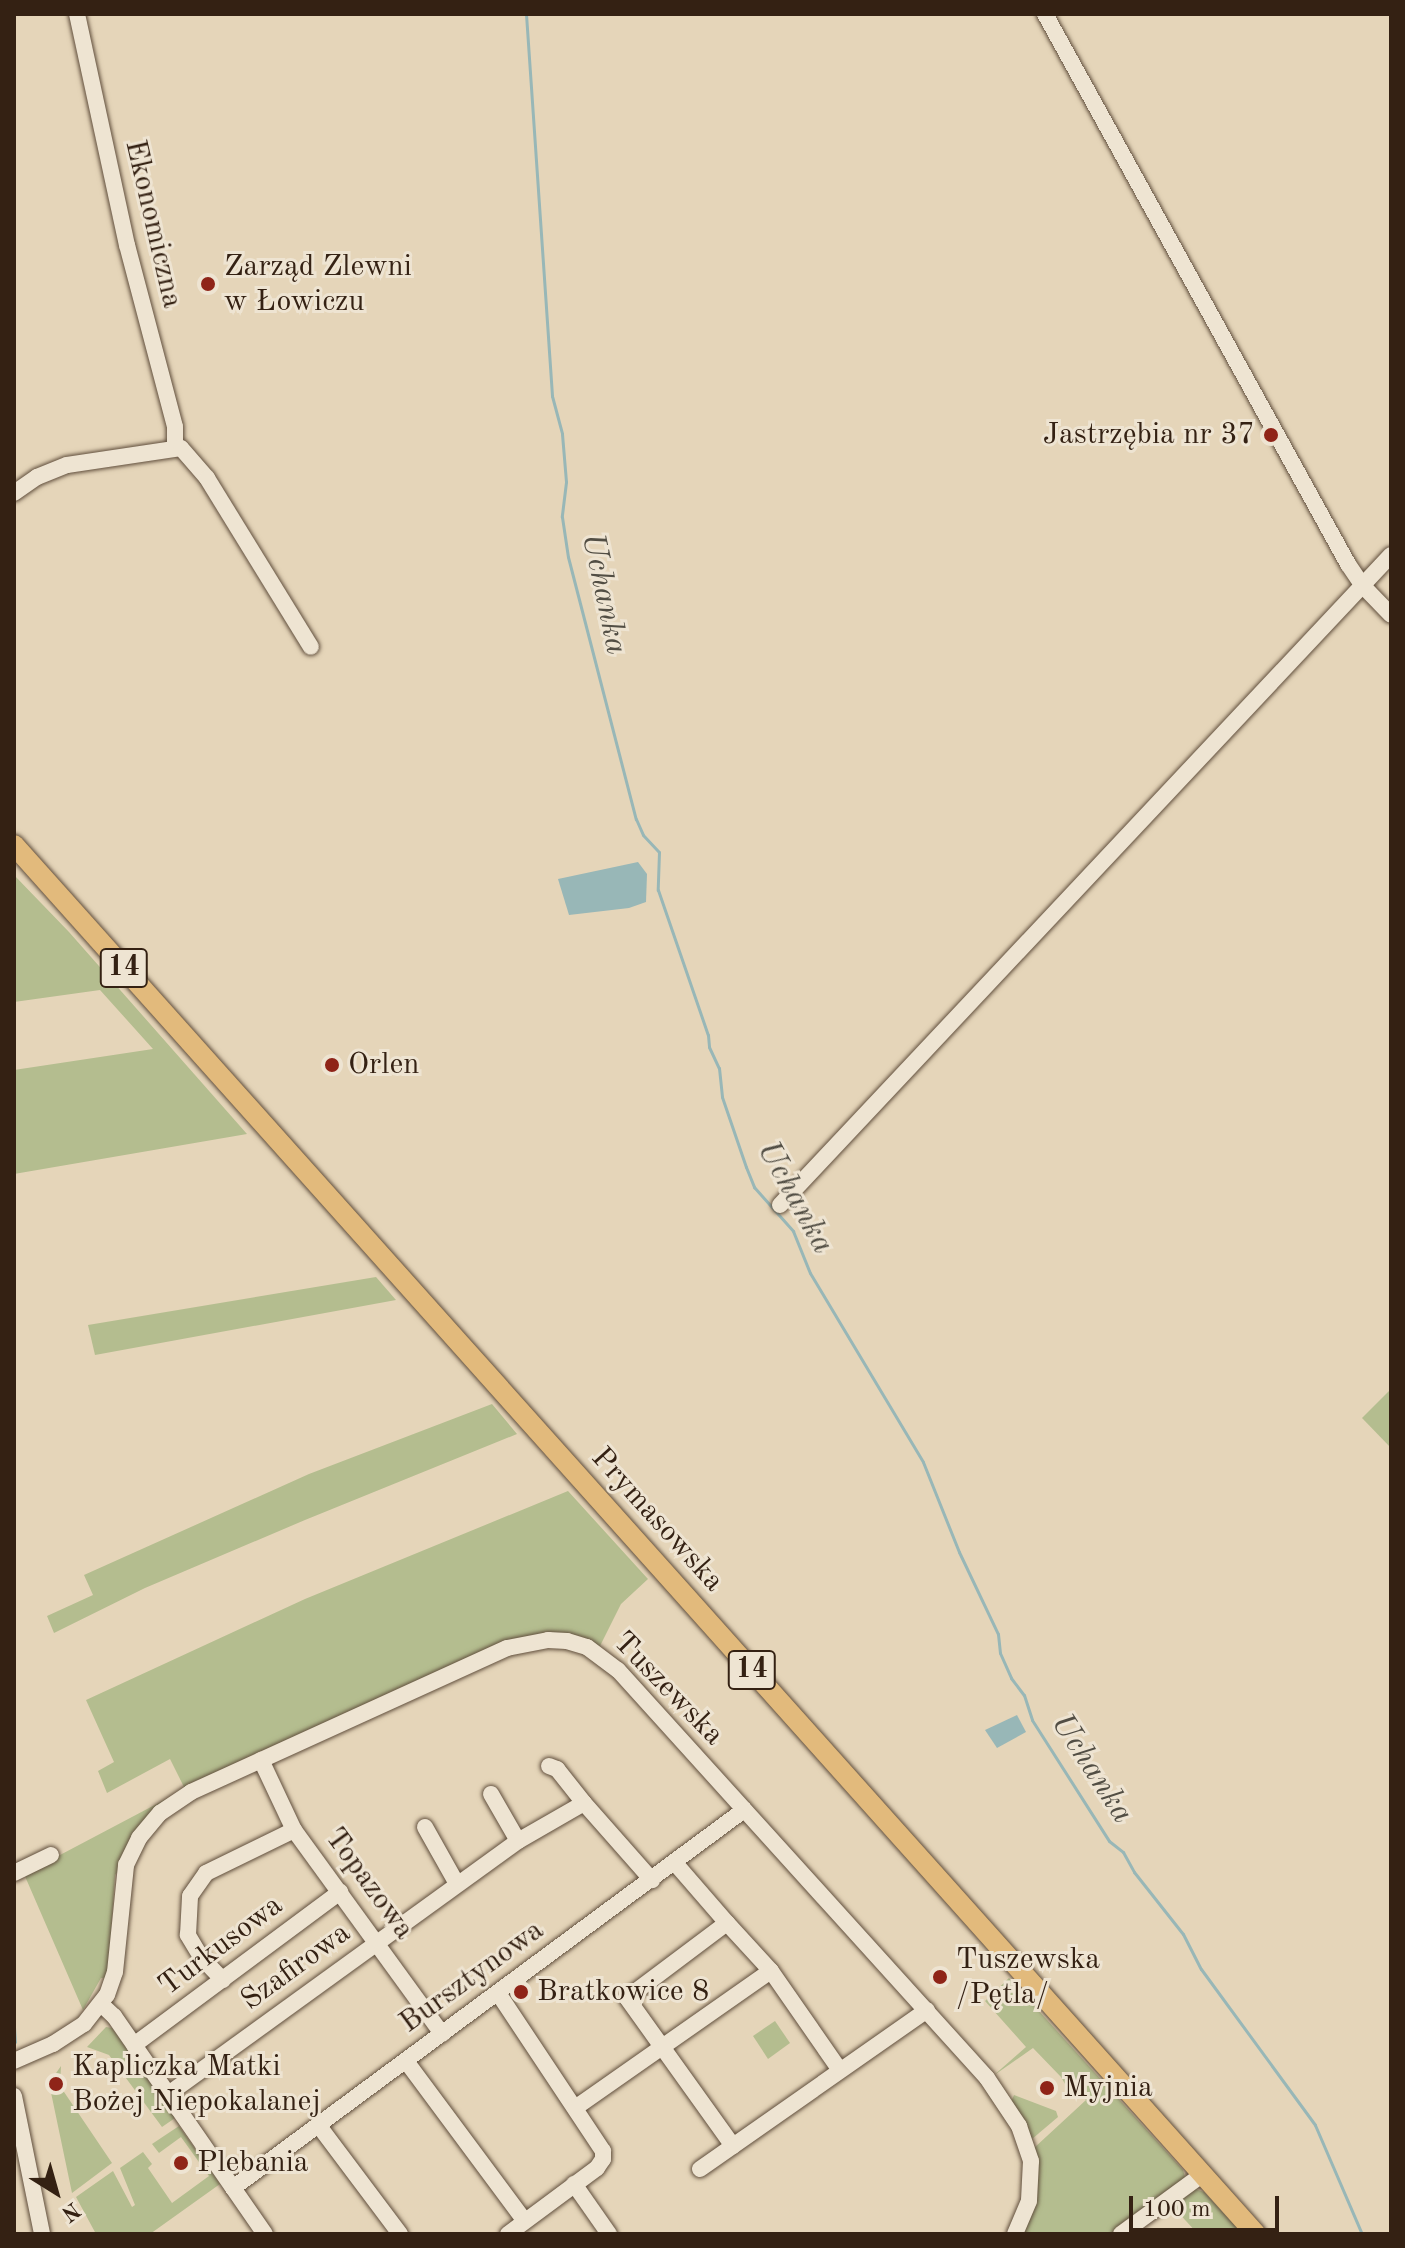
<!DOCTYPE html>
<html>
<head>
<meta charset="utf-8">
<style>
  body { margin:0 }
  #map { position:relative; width:1405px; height:2248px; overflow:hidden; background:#e5d5b9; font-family:"Old Standard TT",serif }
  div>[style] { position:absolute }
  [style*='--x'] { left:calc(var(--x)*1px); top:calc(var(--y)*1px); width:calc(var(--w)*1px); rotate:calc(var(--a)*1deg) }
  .green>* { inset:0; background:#b4bd8f }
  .water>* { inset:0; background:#98b7b7 }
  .stream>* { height:3px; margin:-1.5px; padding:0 1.5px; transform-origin:1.5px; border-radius:1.5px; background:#98b7b7 }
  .roads { filter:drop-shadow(0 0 2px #604e3c) drop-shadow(0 0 2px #604e3c) }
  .minor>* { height:16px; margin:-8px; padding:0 8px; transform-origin:8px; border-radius:8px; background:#eee4d2 }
  .major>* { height:20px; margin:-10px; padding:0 10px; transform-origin:10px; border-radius:10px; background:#e2ba7c }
  .dots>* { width:22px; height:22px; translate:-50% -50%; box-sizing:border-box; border:4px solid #eee4d2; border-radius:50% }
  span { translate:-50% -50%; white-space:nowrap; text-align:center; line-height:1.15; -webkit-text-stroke:6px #eee4d2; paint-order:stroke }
  .shield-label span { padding:2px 6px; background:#eee4d2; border:2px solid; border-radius:6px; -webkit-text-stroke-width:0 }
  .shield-label { font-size:28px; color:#342113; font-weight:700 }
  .street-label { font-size:30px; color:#342113 }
  .poi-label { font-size:30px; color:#342113 }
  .left { translate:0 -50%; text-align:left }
  .right { translate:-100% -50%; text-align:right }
  .water-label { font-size:32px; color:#524e44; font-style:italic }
  .frame { position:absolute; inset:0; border:16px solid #342113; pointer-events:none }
  .north { position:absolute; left:16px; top:2152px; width:80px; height:80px; -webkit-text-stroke:6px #eee4d2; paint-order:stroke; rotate:143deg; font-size:22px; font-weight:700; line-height:32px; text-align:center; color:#342113 }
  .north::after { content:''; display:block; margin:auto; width:28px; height:36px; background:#342113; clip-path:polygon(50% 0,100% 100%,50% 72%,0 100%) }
  .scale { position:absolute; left:1129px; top:2196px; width:150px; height:36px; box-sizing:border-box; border:4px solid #342113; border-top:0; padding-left:10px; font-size:24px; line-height:28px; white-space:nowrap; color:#342113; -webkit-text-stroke:6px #eee4d2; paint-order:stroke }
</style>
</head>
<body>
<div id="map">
  <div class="green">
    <i style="clip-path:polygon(14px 875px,69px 932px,247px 1134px,14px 1174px,14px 1070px,153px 1049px,100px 990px,14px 1002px)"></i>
    <i style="clip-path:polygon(376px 1277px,396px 1300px,95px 1355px,88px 1325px)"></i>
    <i style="clip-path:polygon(1391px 1389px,1391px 1448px,1362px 1418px)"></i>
    <i style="clip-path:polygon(492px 1404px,517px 1434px,305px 1520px,145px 1588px,54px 1633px,47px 1616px,93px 1595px,84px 1575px,309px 1474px)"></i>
    <i style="clip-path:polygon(568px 1491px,648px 1579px,621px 1604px,600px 1646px,546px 1634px,185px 1789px,115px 1875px,108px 1979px,101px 1978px,83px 2010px,24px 1874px,185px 1789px,170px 1759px,107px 1793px,98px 1771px,114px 1762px,86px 1700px,305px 1599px)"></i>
    <i style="clip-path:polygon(1009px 1978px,1183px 2170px,1185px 2177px,1180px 2187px,1113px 2234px,1021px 2234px,1034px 2148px,1086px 2100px,1078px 2092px,1072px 2096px,1061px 2077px,1033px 2048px,993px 2076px,1026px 2047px,985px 2001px)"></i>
    <i style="clip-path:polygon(775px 2021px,790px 2043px,768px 2059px,753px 2036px)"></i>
    <i style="clip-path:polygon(106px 2027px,112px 2028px,175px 2118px,162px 2127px,109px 2055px,87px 2047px)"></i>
    <i style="clip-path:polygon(61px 2066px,60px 2086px,112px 2163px,72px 2193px,49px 2083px)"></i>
    <i style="clip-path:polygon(1014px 2095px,1056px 2111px,1058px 2117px,1032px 2139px,1011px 2102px)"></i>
    <i style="clip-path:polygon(179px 2126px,220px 2184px,150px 2234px,96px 2234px,76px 2197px,113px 2171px,132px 2207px,135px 2205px,120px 2168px,143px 2152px,152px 2164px,148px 2168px,172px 2203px,209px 2176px,181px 2137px,159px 2153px,152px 2144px)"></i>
    <i style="clip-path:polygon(1195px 2189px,1204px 2192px,1243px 2234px,1198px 2234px,1174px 2208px,1174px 2203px)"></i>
  </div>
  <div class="water">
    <i style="clip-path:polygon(638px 862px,647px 874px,646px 902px,629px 908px,569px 915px,558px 879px)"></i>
    <i style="clip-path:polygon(1017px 1715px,1026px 1732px,997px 1748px,985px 1730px)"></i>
  </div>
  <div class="stream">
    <i style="--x:526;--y:14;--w:383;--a:86.1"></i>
    <i style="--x:552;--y:396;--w:39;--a:75"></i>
    <i style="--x:562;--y:434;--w:48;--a:85.2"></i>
    <i style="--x:566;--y:482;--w:35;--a:97"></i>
    <i style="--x:562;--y:517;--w:40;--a:81.5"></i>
    <i style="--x:568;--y:557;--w:271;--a:75.5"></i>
    <i style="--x:636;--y:819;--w:17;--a:66"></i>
    <i style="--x:643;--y:835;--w:23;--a:47"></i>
    <i style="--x:659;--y:852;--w:38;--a:92"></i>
    <i style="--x:658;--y:890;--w:153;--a:71"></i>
    <i style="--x:708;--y:1035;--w:12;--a:85"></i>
    <i style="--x:709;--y:1047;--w:23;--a:65"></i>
    <i style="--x:719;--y:1068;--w:29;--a:84"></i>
    <i style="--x:722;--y:1097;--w:74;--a:71.1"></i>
    <i style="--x:746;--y:1167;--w:22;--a:68"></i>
    <i style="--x:754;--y:1187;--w:59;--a:48.4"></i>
    <i style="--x:793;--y:1231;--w:45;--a:68"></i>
    <i style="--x:810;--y:1273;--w:220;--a:59.1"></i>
    <i style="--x:923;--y:1462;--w:97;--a:68.2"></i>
    <i style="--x:959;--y:1552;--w:91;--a:64.6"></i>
    <i style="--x:998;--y:1634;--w:19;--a:84"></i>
    <i style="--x:1000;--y:1653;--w:27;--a:66"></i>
    <i style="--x:1011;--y:1678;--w:21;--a:53"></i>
    <i style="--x:1024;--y:1695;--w:26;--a:72"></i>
    <i style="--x:1032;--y:1720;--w:143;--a:57.5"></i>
    <i style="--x:1109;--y:1841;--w:18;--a:38"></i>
    <i style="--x:1123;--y:1852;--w:23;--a:61"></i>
    <i style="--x:1134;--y:1872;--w:79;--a:51.7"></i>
    <i style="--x:1183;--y:1934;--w:39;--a:63"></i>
    <i style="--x:1201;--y:1969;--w:193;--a:53.8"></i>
    <i style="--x:1315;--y:2125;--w:119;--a:66.7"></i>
    <i style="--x:14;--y:2027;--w:15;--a:86"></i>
  </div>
  <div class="roads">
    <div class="minor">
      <i style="--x:77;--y:14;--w:236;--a:77.8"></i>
      <i style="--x:127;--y:245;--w:188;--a:75.2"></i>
      <i style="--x:175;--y:427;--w:20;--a:90"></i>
      <i style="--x:1045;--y:14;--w:628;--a:61.15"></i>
      <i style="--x:1348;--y:564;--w:27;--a:56"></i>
      <i style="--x:1363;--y:586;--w:40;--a:46"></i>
      <i style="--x:14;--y:493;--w:28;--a:-35"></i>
      <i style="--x:37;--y:477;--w:32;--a:-22"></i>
      <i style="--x:67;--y:465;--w:115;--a:-8.5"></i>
      <i style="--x:181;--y:448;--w:40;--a:49"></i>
      <i style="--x:207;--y:478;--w:198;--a:58.4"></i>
      <i style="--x:780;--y:1205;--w:892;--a:-46.77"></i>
      <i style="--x:261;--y:1760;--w:77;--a:64.8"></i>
      <i style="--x:294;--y:1830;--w:252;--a:54"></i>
      <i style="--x:549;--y:1766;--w:9;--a:21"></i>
      <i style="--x:557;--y:1769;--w:43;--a:51.5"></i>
      <i style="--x:491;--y:1794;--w:54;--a:60.1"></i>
      <i style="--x:425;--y:1827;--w:65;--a:60.7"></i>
      <i style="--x:675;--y:1863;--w:79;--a:49.1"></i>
      <i style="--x:14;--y:1873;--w:41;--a:-25.9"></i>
      <i style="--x:223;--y:1980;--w:32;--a:-134"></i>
      <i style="--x:201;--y:1957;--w:26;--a:-121"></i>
      <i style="--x:188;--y:1935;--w:39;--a:-87"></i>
      <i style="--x:190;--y:1896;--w:28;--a:-55"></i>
      <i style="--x:206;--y:1873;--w:98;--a:-26"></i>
      <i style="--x:498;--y:1993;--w:190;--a:56.4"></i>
      <i style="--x:603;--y:2151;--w:8;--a:90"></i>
      <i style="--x:603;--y:2159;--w:11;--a:124"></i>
      <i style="--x:597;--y:2168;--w:111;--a:143.4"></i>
      <i style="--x:101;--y:2004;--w:18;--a:43"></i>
      <i style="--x:114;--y:2016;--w:265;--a:55.3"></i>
      <i style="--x:134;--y:2045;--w:257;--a:-36.6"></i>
      <i style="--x:14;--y:2061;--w:43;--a:-23.6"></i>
      <i style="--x:53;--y:2044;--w:37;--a:-33"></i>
      <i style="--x:84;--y:2024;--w:37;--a:-52"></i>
      <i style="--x:107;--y:1995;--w:24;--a:-71"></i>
      <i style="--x:115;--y:1972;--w:108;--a:-84.1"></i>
      <i style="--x:126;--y:1865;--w:30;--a:-64"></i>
      <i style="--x:139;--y:1838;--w:33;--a:-50"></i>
      <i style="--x:160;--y:1813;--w:37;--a:-34"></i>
      <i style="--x:191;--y:1792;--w:347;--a:-24.5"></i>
      <i style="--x:507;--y:1648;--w:42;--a:-11"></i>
      <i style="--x:548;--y:1640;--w:19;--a:3"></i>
      <i style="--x:567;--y:1641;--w:21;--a:17"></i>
      <i style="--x:587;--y:1647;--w:39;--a:37"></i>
      <i style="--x:618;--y:1670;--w:550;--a:47.87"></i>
      <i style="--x:987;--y:2078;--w:58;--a:56.3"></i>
      <i style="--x:1019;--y:2126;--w:37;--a:71"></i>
      <i style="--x:1031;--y:2161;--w:40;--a:92.9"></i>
      <i style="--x:1029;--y:2201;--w:36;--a:113"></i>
      <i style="--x:406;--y:2061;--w:198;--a:53.4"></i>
      <i style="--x:167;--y:2095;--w:433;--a:-35.9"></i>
      <i style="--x:518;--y:1841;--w:76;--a:-29.9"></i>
      <i style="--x:584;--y:1803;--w:103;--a:48.6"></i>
      <i style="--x:14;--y:2096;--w:141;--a:78.5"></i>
      <i style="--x:575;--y:2108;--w:239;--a:-35"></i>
      <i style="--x:319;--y:2126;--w:135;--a:53.1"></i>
      <i style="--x:733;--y:2146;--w:182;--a:-125.6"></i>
      <i style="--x:627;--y:1998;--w:125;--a:-36.9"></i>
      <i style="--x:727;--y:1923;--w:65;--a:47.5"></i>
      <i style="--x:771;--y:1971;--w:119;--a:55.2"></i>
      <i style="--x:700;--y:2169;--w:277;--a:-35"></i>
      <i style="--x:574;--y:2184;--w:61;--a:55"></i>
      <i style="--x:233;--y:2188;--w:636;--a:-36.49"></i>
      <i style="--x:1121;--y:2234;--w:102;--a:-36.2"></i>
    </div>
    <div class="major">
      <i style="--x:14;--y:845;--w:1863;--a:48.2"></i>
    </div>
  </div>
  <div class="dots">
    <i style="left:208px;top:284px;background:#8f2418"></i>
    <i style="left:1271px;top:435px;background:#8f2418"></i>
    <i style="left:332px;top:1065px;background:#8f2418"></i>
    <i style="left:940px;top:1977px;background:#8f2418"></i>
    <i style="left:521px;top:1992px;background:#8f2418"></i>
    <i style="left:56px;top:2084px;background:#8f2418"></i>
    <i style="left:1047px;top:2088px;background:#8f2418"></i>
    <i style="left:181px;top:2163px;background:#8f2418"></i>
  </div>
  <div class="shield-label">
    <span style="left:124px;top:968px">14</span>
    <span style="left:752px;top:1670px">14</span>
  </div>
  <div class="street-label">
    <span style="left:153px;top:224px;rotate:77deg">Ekonomiczna</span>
    <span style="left:657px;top:1520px;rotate:48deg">Prymasowska</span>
    <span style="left:668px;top:1689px;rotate:46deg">Tuszewska</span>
    <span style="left:369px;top:1884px;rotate:54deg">Topazowa</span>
    <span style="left:221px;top:1946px;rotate:-37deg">Turkusowa</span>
    <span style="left:296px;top:1967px;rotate:-36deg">Szafirowa</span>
    <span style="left:472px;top:1977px;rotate:-36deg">Bursztynowa</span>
  </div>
  <div class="poi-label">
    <span class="left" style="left:224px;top:284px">Zarząd Zlewni<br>w Łowiczu</span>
    <span class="right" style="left:1255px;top:435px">Jastrzębia nr 37</span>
    <span class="left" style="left:348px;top:1065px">Orlen</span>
    <span class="left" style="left:956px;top:1977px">Tuszewska<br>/Pętla/</span>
    <span class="left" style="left:537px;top:1992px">Bratkowice 8</span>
    <span class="left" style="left:72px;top:2084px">Kapliczka Matki<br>Bożej Niepokalanej</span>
    <span class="left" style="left:1063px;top:2088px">Myjnia</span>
    <span class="left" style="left:197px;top:2163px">Plebania</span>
  </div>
  <div class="water-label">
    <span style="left:603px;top:594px;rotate:78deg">Uchanka</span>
    <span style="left:794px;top:1198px;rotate:61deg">Uchanka</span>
    <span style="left:1091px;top:1769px;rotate:57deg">Uchanka</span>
  </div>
  <div class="frame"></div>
  <div class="north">N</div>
  <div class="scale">100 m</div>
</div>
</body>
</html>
